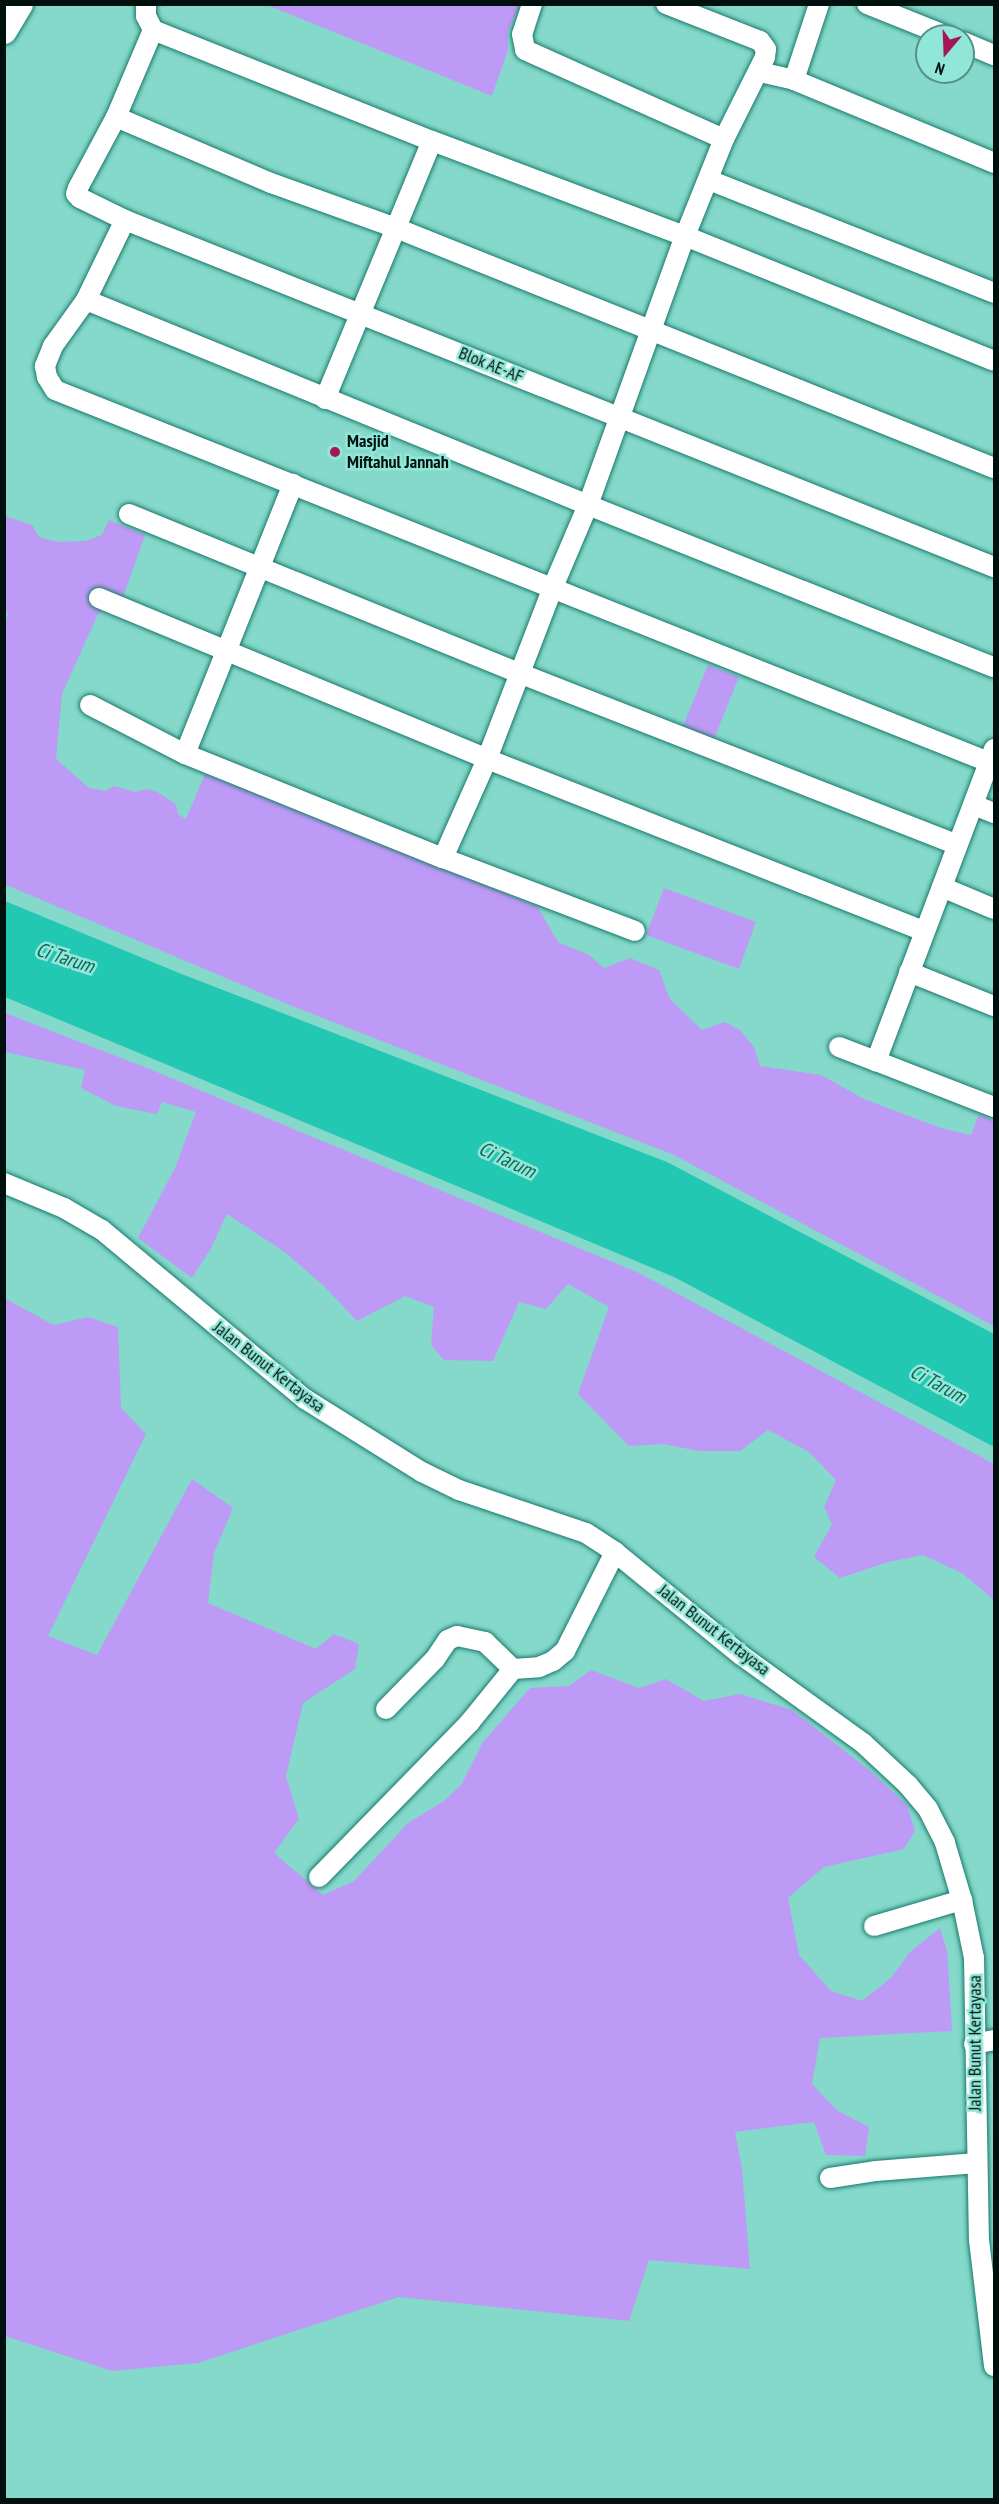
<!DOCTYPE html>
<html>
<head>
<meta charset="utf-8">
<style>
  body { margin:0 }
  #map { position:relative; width:999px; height:2504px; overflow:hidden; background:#84d9ca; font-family:"PT Sans Narrow",sans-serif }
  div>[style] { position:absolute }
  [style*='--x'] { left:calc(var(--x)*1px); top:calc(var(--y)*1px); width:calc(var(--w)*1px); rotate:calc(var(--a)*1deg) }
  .green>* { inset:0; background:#be9af7 }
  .water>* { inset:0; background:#23c8b2 }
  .roads { filter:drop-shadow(0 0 2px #19796c) drop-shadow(0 0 2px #19796c) }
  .minor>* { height:20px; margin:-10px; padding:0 10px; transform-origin:10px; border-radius:10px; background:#fff }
  .major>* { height:26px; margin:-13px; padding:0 13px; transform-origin:13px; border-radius:13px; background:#fff }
  .dots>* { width:16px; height:16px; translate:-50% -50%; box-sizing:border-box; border:3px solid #91e7d7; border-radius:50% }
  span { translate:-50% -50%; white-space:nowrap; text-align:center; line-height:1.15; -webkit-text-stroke:5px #91e7d7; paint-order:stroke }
  .street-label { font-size:18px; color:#00100c }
  .poi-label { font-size:18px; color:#00100c; font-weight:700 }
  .left { translate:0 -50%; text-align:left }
  .water-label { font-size:20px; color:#116459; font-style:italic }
  .frame { position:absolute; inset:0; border:6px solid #00100c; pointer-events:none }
  .north { position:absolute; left:915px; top:24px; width:60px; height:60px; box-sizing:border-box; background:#91e7d7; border:2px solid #579186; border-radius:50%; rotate:199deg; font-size:16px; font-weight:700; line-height:24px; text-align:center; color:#00100c }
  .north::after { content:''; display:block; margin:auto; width:21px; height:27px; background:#a61657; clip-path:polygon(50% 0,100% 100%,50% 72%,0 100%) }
</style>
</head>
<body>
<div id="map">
  <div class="green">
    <i style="clip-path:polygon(267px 5px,520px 5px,508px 31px,508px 50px,492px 96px)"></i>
    <i style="clip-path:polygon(5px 516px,32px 525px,39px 537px,58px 542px,85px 541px,102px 535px,109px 520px,145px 535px,123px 597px,98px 614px,62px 694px,56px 759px,89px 788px,106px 791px,114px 786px,135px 792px,147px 789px,157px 792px,176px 804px,178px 814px,186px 819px,205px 774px,537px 906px,558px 942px,589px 955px,604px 968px,630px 958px,659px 970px,670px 999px,702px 1030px,725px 1022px,740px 1030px,754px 1047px,760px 1066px,821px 1075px,864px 1099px,941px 1128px,971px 1135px,979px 1115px,994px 1121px,994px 1326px,674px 1155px,292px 1006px,4px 884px,4px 627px,8px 613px,4px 607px)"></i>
    <i style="clip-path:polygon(708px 665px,739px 677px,714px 739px,683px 726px)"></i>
    <i style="clip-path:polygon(664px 888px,756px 922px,739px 969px,646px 935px)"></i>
    <i style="clip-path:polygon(5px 1013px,147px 1068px,639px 1273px,994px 1464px,994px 1600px,962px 1573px,923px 1555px,888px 1562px,840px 1578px,814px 1557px,832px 1524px,824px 1507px,836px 1480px,809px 1452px,768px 1430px,740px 1451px,699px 1451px,663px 1444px,629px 1446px,578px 1394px,609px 1307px,568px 1284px,546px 1309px,519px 1302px,493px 1361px,444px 1360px,431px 1345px,434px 1307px,405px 1296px,357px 1321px,324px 1286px,286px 1253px,227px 1214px,210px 1250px,192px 1278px,138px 1238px,175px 1168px,196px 1112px,162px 1102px,157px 1114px,116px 1106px,81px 1088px,85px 1070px,5px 1052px)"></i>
    <i style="clip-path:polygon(4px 1298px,54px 1325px,88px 1317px,118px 1327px,121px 1408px,146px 1434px,48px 1636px,97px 1655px,192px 1479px,233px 1508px,214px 1553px,208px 1603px,316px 1649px,334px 1634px,359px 1644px,355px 1669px,303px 1703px,286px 1776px,299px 1819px,274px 1853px,323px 1895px,354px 1881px,408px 1823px,444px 1801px,461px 1785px,483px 1742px,530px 1688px,569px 1686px,591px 1670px,639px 1688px,666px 1679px,704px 1701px,740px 1694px,792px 1710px,868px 1769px,907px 1805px,915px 1831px,904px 1849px,824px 1867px,788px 1898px,799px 1955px,831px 1991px,862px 2001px,891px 1978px,910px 1952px,940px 1928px,947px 1951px,952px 2031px,820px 2038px,812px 2084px,838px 2111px,869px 2127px,865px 2156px,826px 2155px,814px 2122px,735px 2132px,742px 2168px,750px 2269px,649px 2260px,629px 2321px,399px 2297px,198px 2363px,112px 2371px,5px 2336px)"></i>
  </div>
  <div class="water">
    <i style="clip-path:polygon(5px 901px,179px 973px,667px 1162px,994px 1334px,994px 1447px,674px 1277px,5px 997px)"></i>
  </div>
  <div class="roads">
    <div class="minor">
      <i style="--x:146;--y:4;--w:12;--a:90"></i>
      <i style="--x:146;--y:16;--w:16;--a:63"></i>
      <i style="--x:153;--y:30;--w:300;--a:21.7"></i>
      <i style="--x:432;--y:141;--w:270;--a:20.6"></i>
      <i style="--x:685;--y:236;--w:333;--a:22"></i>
      <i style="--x:532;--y:4;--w:32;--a:108"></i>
      <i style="--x:522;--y:34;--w:16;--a:79"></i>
      <i style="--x:525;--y:50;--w:218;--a:24.1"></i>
      <i style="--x:867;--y:4;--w:86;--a:21.8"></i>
      <i style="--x:153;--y:30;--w:95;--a:113"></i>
      <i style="--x:116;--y:117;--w:81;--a:118.2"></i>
      <i style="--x:78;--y:188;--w:6;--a:108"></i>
      <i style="--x:76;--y:194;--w:6;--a:45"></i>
      <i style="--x:80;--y:198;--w:50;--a:26.1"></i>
      <i style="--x:125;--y:220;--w:936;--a:21.77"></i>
      <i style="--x:963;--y:42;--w:34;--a:23"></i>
      <i style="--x:760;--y:72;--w:35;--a:13"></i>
      <i style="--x:794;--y:80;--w:217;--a:22.5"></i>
      <i style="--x:794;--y:80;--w:80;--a:-71.8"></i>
      <i style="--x:116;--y:117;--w:168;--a:23.1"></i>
      <i style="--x:271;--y:183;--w:133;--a:19.8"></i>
      <i style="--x:396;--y:228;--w:644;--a:21.87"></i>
      <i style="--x:709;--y:180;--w:307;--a:21.6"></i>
      <i style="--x:125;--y:220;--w:89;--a:116"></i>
      <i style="--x:86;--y:300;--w:57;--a:125.7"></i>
      <i style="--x:53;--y:346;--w:22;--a:112"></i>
      <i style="--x:45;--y:366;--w:11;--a:80"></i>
      <i style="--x:47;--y:377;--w:15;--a:58"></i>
      <i style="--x:55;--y:390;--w:1005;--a:21.72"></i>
      <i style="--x:86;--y:300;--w:542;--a:22.21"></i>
      <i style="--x:588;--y:505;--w:437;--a:21.8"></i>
      <i style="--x:325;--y:399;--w:279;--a:-67.5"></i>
      <i style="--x:129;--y:514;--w:421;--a:22.2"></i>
      <i style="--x:519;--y:673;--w:471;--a:21.4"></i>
      <i style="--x:99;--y:598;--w:420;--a:22.5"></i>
      <i style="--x:487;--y:759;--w:470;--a:21.5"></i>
      <i style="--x:90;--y:705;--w:107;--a:27.3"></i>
      <i style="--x:185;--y:754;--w:278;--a:22"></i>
      <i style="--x:443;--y:858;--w:205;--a:20.8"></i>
      <i style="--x:994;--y:749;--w:334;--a:110.7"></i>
      <i style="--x:876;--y:1061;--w:127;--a:21.3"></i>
      <i style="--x:185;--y:754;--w:291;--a:-68.2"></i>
      <i style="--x:974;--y:805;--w:22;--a:22"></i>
      <i style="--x:443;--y:858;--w:108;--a:-66"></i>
      <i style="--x:487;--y:759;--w:184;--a:-69"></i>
      <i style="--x:553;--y:587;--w:89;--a:-66.9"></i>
      <i style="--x:588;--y:505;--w:286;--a:-70.2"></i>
      <i style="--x:685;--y:236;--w:105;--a:-68.1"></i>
      <i style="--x:724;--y:139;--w:92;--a:-63.4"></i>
      <i style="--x:765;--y:57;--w:8;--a:-83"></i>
      <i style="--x:766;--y:49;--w:10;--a:-127"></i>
      <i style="--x:760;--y:41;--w:101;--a:-158.5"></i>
      <i style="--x:942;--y:887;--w:56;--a:22.9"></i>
      <i style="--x:909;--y:972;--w:92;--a:21.8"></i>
      <i style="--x:839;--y:1047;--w:40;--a:21"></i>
      <i style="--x:4;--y:1183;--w:65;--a:22.6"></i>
      <i style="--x:64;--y:1208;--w:44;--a:30.1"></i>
      <i style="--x:102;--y:1230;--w:264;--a:39.8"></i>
      <i style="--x:305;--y:1399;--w:138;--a:32"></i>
      <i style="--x:422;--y:1472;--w:41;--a:25.9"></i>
      <i style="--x:459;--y:1490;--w:134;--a:18.7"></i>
      <i style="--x:586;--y:1533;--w:35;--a:33"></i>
      <i style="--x:615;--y:1552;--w:163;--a:39.3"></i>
      <i style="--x:741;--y:1655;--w:150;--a:35.8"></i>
      <i style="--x:863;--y:1743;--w:62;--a:43"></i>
      <i style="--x:908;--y:1785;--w:31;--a:50"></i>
      <i style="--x:928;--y:1809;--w:38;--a:63"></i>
      <i style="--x:945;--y:1843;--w:59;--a:73.4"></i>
      <i style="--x:962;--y:1900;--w:59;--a:78.3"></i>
      <i style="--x:974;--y:1958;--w:282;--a:89"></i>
      <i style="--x:979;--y:2240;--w:127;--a:83.2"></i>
      <i style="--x:386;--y:1709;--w:70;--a:-45.6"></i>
      <i style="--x:435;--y:1659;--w:23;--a:-56"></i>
      <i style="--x:448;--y:1640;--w:10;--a:-24"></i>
      <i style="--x:457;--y:1636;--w:29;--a:12"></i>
      <i style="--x:485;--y:1642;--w:39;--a:44"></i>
      <i style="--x:513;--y:1669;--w:26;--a:-4"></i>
      <i style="--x:539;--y:1667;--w:15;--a:-23"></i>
      <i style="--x:553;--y:1661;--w:16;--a:-40"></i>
      <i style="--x:565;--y:1651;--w:111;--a:-63.2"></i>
      <i style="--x:319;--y:1877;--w:216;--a:-45.7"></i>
      <i style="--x:470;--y:1722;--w:68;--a:-50.9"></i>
      <i style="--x:874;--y:1926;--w:92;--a:-16.5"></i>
      <i style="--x:974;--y:2044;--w:20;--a:-11"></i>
      <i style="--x:830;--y:2178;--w:47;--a:-8.7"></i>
      <i style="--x:876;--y:2171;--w:101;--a:-4.5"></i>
    </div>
    <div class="major">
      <i style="--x:4;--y:31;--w:31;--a:-59"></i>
    </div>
  </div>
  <div class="dots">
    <i style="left:335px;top:452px;background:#a61657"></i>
  </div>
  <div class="street-label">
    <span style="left:491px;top:365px;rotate:22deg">Blok AE-AF</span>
    <span style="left:269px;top:1367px;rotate:38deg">Jalan Bunut Kertayasa</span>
    <span style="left:714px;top:1630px;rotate:38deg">Jalan Bunut Kertayasa</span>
    <span style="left:975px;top:2043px;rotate:-90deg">Jalan Bunut Kertayasa</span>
  </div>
  <div class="poi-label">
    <span class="left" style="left:347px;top:452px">Masjid<br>Miftahul Jannah</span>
  </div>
  <div class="water-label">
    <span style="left:65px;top:958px;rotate:18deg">Ci Tarum</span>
    <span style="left:507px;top:1160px;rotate:25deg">Ci Tarum</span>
    <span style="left:938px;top:1384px;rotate:28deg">Ci Tarum</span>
  </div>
  <div class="frame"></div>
  <div class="north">N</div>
</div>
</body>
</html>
